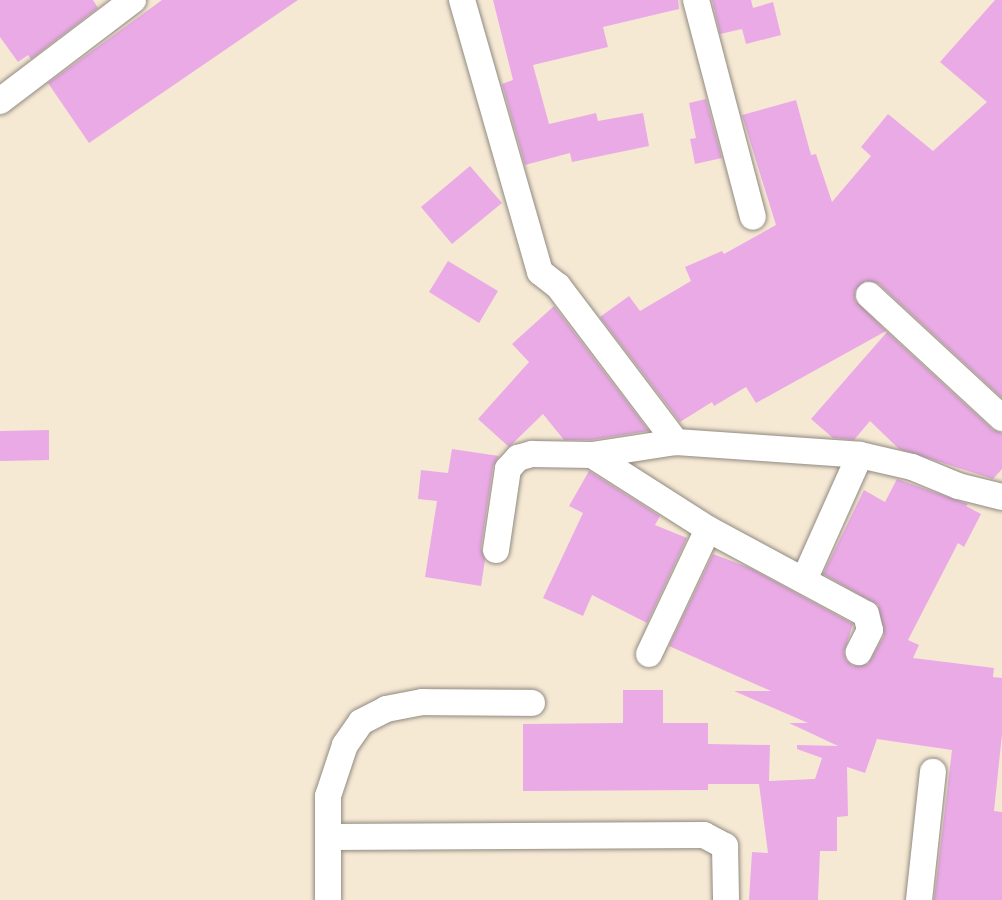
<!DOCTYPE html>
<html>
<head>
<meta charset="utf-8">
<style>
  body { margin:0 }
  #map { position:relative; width:1002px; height:900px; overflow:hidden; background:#f6e9d4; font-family:Dekko,sans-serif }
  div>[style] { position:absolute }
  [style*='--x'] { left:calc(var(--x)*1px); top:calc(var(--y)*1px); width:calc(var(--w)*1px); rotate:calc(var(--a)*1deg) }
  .building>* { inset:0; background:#eaaae6 }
  .roads { filter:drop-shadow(0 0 2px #908a80) drop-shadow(0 0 2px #908a80) }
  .minor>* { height:26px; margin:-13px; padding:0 13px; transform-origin:13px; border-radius:13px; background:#fff }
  span { translate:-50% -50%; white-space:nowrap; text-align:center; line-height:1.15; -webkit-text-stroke:5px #fdfcf7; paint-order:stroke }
</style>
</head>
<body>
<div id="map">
  <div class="building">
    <i style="clip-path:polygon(0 0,93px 0,98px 8px,31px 59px,28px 55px,18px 62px,0 37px)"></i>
    <i style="clip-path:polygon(162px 0,298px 0,89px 143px,48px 83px)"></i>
    <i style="clip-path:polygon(493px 0,678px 0,679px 9px,603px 27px,608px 47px,533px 65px,549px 124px,596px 113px,598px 121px,643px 113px,649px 146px,572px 162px,570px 153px,525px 165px,502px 84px,513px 80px)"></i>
    <i style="clip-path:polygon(712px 0,751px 0,753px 8px,773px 2px,781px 35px,746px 44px,742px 29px,720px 34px)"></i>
    <i style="clip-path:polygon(995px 0,1002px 0,1002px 398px,879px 284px,865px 281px,855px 291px,855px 300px,886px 331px,756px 403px,746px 387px,714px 406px,712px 402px,680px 422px,600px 317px,629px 296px,640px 311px,691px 281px,685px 267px,722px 251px,724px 254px,776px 225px,742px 115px,796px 100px,811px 155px,816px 154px,832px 202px,871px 156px,861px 147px,888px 114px,933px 151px,987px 102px,940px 62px)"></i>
    <i style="clip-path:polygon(706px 99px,722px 158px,695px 164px,690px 139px,696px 138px,689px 103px)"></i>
    <i style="clip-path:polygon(470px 166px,502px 203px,452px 244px,421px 207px)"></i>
    <i style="clip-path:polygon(448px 261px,498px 291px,479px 323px,429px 292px)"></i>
    <i style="clip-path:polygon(554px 306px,649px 431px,648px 431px,591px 440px,564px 440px,543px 414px,509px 447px,478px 419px,529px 362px,512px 344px)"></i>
    <i style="clip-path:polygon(887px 332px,992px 429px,1002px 433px,1002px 469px,993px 479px,899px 449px,870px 421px,854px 440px,833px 438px,811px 419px)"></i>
    <i style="clip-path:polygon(49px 430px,49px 460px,0 461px,0 431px)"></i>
    <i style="clip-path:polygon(452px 449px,499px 456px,493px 467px,481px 548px,485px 560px,481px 586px,425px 577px,437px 501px,418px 499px,421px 470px,448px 473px)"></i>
    <i style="clip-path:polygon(589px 471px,660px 516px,655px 525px,687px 538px,647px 623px,592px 595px,583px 616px,543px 598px,583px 513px,569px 506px)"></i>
    <i style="clip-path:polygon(897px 479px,968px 504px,966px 506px,981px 514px,964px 547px,958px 543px,908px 640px,919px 645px,913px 658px,994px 668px,993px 677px,1002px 678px,1002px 734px,994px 811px,1002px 812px,1002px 900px,934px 900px,952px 750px,877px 739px,865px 773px,847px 767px,848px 816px,837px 817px,837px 851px,820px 851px,818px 900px,749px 900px,752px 852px,768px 853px,759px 784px,708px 784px,708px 790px,523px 791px,523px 724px,623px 723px,623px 690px,663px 690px,663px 723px,708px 723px,708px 744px,770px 745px,769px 781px,815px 779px,822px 758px,797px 749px,797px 745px,838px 746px,789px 723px,808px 723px,734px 691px,771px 691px,669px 646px,713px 554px,750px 568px,853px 624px,844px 652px,846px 660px,853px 666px,868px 664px,884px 636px,878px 605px,823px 574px,864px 490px,885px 502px)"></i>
  </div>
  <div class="roads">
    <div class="minor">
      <i style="--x:462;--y:0;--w:283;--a:74"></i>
      <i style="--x:540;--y:272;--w:23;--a:38"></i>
      <i style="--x:558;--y:286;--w:196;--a:52.9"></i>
      <i style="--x:696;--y:0;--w:224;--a:75.3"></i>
      <i style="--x:0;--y:101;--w:167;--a:-37.2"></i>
      <i style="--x:869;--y:295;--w:181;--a:42.8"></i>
      <i style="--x:592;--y:455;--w:138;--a:32.5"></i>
      <i style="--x:708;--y:529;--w:179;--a:28.3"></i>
      <i style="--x:866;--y:614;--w:16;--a:76"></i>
      <i style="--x:870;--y:630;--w:25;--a:117"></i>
      <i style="--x:496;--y:550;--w:82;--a:-81.6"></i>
      <i style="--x:508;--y:469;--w:15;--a:-48"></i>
      <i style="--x:518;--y:458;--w:15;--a:-16"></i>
      <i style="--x:532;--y:454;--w:60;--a:1"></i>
      <i style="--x:592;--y:455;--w:85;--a:-8.8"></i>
      <i style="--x:676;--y:442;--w:184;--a:4"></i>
      <i style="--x:860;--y:455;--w:53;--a:13"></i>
      <i style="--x:912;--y:467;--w:50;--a:22.4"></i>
      <i style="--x:958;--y:486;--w:45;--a:14"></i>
      <i style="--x:804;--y:580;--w:137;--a:-65.9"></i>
      <i style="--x:649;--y:654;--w:138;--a:-64.7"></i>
      <i style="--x:328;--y:837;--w:376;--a:-0.3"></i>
      <i style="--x:704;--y:835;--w:24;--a:28"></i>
      <i style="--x:725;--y:846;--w:54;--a:88.9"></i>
      <i style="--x:328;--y:900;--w:104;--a:-90"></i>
      <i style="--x:328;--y:796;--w:54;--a:-71.6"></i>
      <i style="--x:345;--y:745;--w:28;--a:-55"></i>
      <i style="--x:361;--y:722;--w:28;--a:-27"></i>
      <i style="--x:386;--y:709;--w:37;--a:-11"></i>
      <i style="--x:422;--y:702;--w:110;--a:0.5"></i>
      <i style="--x:919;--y:900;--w:129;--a:-83.8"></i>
    </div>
  </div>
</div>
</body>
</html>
